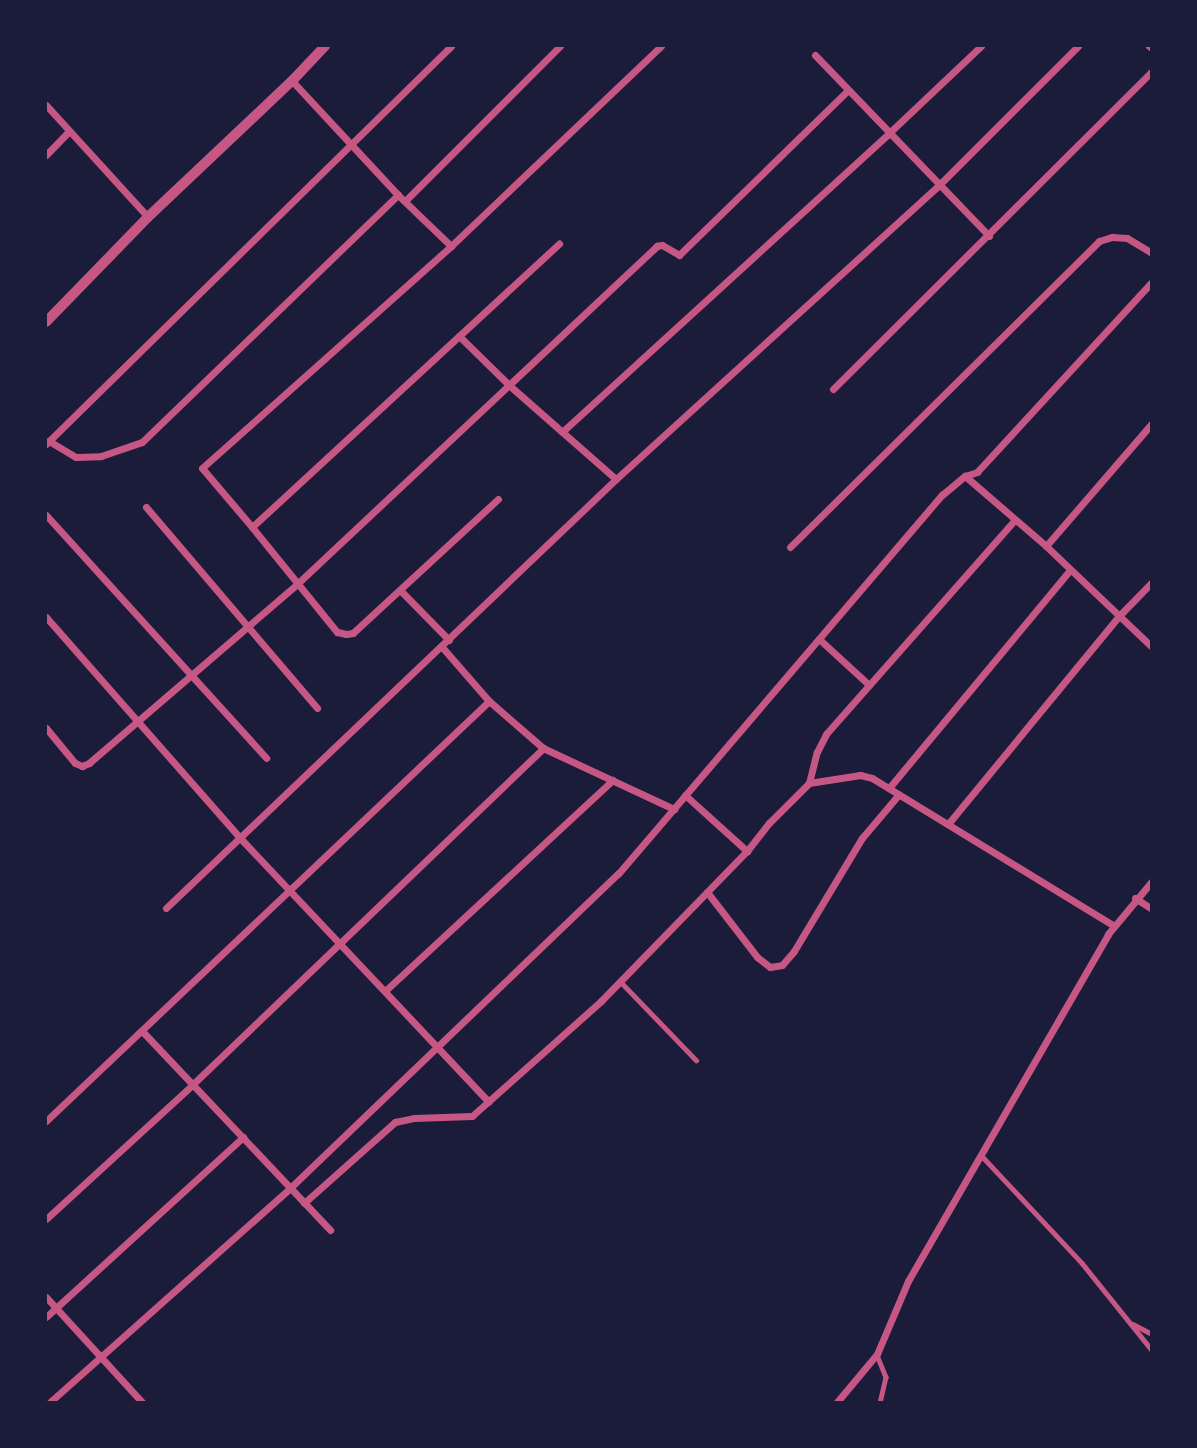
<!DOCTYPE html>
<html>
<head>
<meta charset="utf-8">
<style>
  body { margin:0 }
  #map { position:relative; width:1197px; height:1448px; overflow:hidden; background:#1b1b3a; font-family:"Roboto Condensed",sans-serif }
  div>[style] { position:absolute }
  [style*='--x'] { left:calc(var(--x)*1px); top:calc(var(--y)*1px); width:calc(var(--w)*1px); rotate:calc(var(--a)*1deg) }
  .service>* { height:4.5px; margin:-2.25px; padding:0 2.25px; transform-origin:2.25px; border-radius:2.25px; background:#c65784 }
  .minor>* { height:7px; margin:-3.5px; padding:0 3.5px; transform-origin:3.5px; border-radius:3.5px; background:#c65784 }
  .tertiary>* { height:10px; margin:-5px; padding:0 5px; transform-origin:5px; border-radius:5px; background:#c65784 }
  span { translate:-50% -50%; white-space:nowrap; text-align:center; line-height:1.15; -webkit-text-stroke:7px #1b1b3a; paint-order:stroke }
  .frame { position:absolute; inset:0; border:47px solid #1b1b3a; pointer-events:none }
</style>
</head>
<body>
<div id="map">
  <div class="service">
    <i style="--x:620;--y:981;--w:110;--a:46.1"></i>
    <i style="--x:981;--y:1155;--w:148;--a:46.9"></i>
    <i style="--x:1082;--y:1263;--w:112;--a:51.2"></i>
    <i style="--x:1133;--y:1324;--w:21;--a:28"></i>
    <i style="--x:877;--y:1355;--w:24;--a:68"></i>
    <i style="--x:886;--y:1377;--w:26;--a:103"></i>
  </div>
  <div class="minor">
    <i style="--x:1149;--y:46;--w:4;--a:34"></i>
    <i style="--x:815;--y:55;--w:251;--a:46.1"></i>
    <i style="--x:46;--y:105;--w:151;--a:47.7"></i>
    <i style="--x:46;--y:155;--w:33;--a:-46"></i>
    <i style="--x:405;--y:201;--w:219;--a:-45"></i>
    <i style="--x:451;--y:246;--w:290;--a:-43.6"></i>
    <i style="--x:459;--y:336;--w:71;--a:44.4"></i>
    <i style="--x:510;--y:386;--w:141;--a:41.3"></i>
    <i style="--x:833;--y:389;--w:450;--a:-44.9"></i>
    <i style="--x:562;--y:432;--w:442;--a:-42.4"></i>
    <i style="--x:888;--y:134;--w:128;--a:-43.4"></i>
    <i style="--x:49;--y:441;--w:31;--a:31"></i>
    <i style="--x:76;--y:457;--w:25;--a:-2"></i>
    <i style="--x:101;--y:456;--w:43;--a:-18.9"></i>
    <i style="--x:142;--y:442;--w:356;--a:-44"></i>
    <i style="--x:46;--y:444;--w:568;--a:-44.5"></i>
    <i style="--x:965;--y:476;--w:107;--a:40.8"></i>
    <i style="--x:1046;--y:546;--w:146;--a:43.6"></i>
    <i style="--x:498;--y:499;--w:197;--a:137.3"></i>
    <i style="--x:353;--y:633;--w:7;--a:172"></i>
    <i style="--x:346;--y:634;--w:9;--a:-167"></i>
    <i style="--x:337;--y:632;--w:135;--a:-129"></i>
    <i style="--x:252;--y:527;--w:418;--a:-42.7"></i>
    <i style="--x:146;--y:507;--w:264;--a:49.6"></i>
    <i style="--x:46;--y:515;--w:328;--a:47.8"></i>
    <i style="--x:252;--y:527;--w:77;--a:-130.3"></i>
    <i style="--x:202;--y:468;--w:334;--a:-41.7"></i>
    <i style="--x:451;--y:246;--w:74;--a:-136.1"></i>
    <i style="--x:398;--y:195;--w:156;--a:-132.9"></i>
    <i style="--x:1046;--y:546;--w:162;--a:-49.2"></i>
    <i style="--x:790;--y:547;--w:435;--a:-44.7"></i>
    <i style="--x:1099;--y:241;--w:14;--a:-17"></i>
    <i style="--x:1112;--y:237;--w:15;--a:4"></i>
    <i style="--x:1127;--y:238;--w:29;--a:31"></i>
    <i style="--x:400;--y:590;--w:70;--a:45.6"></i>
    <i style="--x:46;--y:617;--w:295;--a:48.7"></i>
    <i style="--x:241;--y:839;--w:361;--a:46.7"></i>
    <i style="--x:819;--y:639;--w:68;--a:42.6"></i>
    <i style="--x:442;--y:647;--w:72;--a:49"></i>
    <i style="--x:489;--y:701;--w:72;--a:41"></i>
    <i style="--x:543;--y:748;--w:145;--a:25"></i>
    <i style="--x:46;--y:728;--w:45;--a:50.4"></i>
    <i style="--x:75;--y:763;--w:8;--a:23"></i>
    <i style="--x:82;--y:766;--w:8;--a:-23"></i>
    <i style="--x:89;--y:763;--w:274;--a:-40.7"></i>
    <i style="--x:297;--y:584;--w:494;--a:-43.2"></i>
    <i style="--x:657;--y:246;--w:5;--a:-11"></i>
    <i style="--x:662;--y:245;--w:20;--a:30"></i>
    <i style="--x:679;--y:255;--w:236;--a:-44.3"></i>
    <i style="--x:809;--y:783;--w:32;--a:-76"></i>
    <i style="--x:817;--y:752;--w:20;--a:-63"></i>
    <i style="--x:826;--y:734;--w:284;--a:-48.6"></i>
    <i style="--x:889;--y:788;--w:283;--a:-50.3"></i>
    <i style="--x:685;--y:795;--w:84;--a:42.1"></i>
    <i style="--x:747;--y:851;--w:36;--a:-52"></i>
    <i style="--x:769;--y:823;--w:57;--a:-45"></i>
    <i style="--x:809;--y:783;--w:52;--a:-8.9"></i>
    <i style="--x:860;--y:775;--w:12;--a:14"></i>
    <i style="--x:872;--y:778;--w:284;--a:31.4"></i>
    <i style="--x:948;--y:824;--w:268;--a:-50.6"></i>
    <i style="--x:1118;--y:617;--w:49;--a:-45.8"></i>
    <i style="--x:707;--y:892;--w:82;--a:52.4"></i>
    <i style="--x:757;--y:957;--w:16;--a:38"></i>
    <i style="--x:770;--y:967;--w:12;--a:-9"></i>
    <i style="--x:782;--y:965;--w:18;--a:-49"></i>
    <i style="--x:794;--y:951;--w:132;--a:-59"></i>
    <i style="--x:862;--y:838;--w:57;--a:-49.9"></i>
    <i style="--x:1135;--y:898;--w:20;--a:33"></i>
    <i style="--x:166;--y:908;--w:622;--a:-43.63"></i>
    <i style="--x:616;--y:479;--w:437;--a:-42.3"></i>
    <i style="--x:939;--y:185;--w:197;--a:-45"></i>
    <i style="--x:386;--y:990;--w:309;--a:-42.8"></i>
    <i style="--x:142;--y:1031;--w:274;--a:46.6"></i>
    <i style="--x:46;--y:1121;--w:610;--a:-43.47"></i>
    <i style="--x:304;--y:1203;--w:122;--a:-41.7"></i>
    <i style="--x:395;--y:1122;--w:19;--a:-12"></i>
    <i style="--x:414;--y:1118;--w:58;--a:-2"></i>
    <i style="--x:472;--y:1116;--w:173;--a:-41.7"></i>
    <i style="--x:601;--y:1001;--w:209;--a:-45.8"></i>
    <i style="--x:46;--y:1219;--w:198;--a:-42.5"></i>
    <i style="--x:192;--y:1085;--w:487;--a:-43.8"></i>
    <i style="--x:46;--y:1297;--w:142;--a:47.6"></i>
    <i style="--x:46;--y:1317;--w:267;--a:-42.4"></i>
    <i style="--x:50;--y:1402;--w:322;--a:-41.7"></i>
    <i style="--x:290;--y:1188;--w:454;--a:-43.8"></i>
    <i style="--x:618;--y:874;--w:499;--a:-49.5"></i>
    <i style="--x:942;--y:495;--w:30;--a:-40"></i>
    <i style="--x:965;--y:476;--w:13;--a:-18"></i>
    <i style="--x:977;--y:472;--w:258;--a:-47.4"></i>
    <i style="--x:837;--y:1402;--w:62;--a:-50.2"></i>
    <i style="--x:877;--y:1354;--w:79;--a:-67"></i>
    <i style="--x:908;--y:1281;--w:401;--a:-60"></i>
    <i style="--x:1108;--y:934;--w:69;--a:-50.3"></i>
  </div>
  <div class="tertiary">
    <i style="--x:46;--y:322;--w:146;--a:-45.8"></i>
    <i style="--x:148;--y:217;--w:198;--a:-43.4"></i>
    <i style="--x:292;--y:81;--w:48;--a:-46.7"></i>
  </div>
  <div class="frame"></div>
</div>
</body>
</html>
